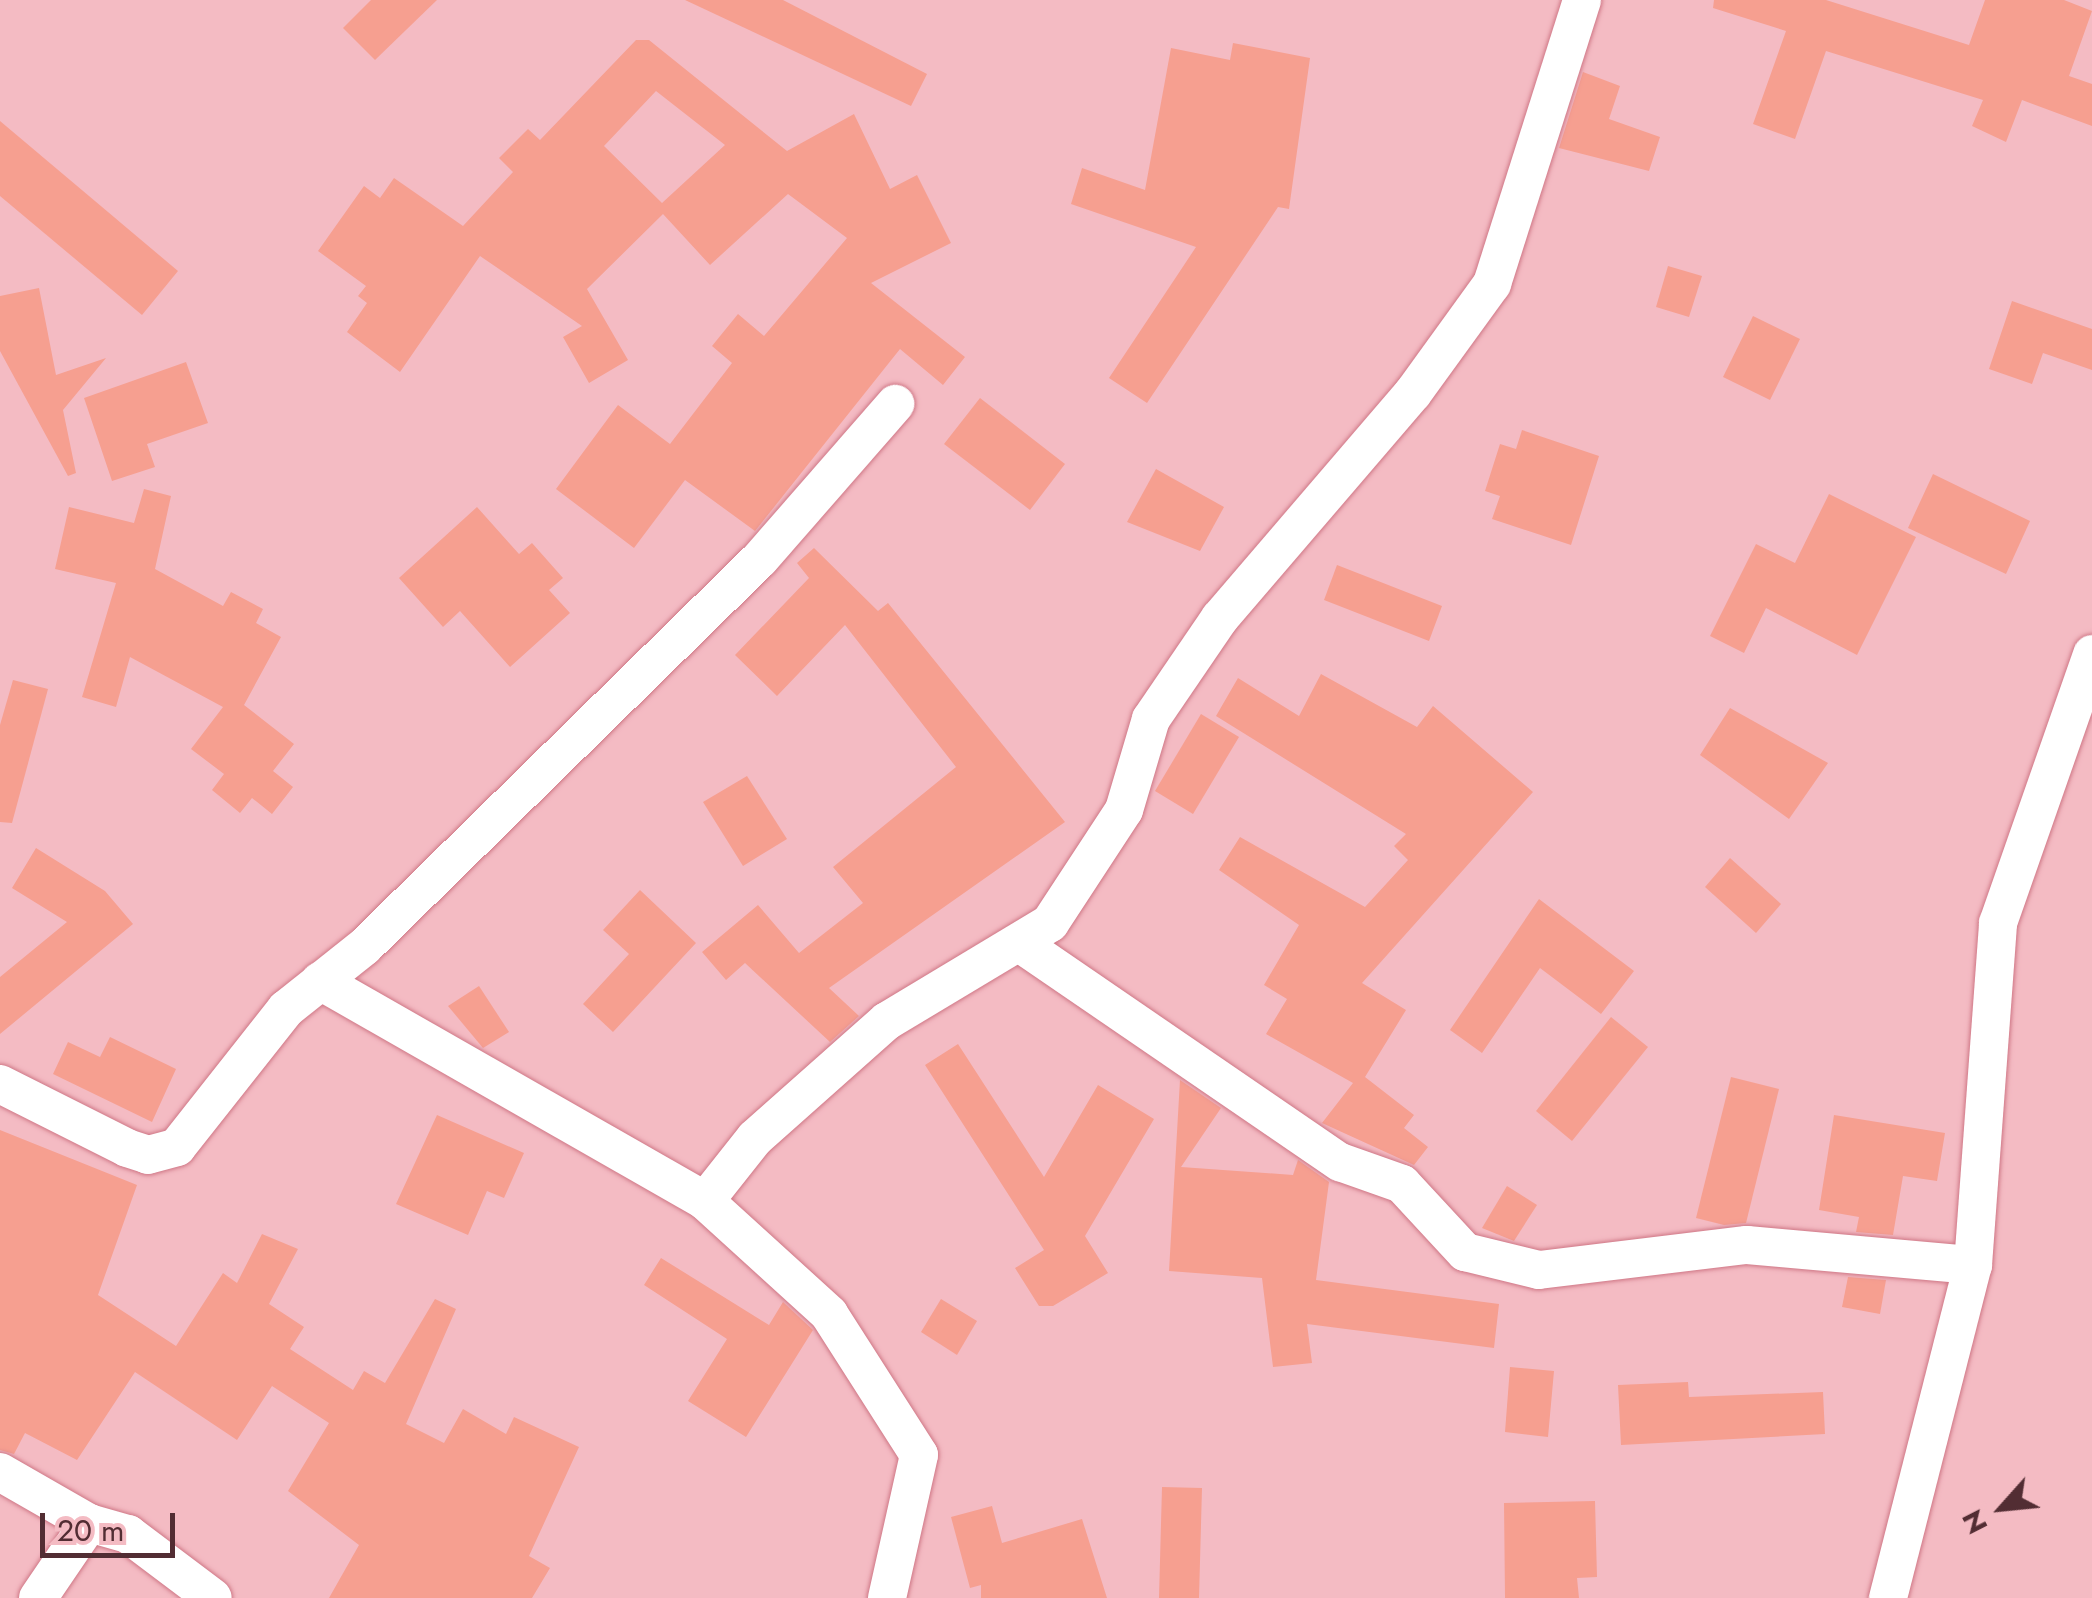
<!DOCTYPE html>
<html>
<head>
<meta charset="utf-8">
<style>
  body { margin:0 }
  #map { position:relative; width:2092px; height:1598px; overflow:hidden; background:#f4bbc3; font-family:Jost,sans-serif }
  div>[style] { position:absolute }
  [style*='--x'] { left:calc(var(--x)*1px); top:calc(var(--y)*1px); width:calc(var(--w)*1px); rotate:calc(var(--a)*1deg) }
  .building>* { inset:0; background:#f69f90 }
  .roads { filter:drop-shadow(0 0 2px #cf7786) drop-shadow(0 0 2px #cf7786) }
  .minor>* { height:38px; margin:-19px; padding:0 19px; transform-origin:19px; border-radius:19px; background:#fff }
  span { translate:-50% -50%; white-space:nowrap; text-align:center; line-height:1.15; -webkit-text-stroke:8px #f4bbc3; paint-order:stroke }
  .north { position:absolute; left:1952px; top:1458px; width:100px; height:100px; -webkit-text-stroke:8px #f4bbc3; paint-order:stroke; rotate:243deg; font-size:28px; font-weight:700; line-height:40px; text-align:center; color:#522d33 }
  .north::after { content:''; display:block; margin:auto; width:35px; height:45px; background:#522d33; clip-path:polygon(50% 0,100% 100%,50% 72%,0 100%) }
  .scale { position:absolute; left:40px; top:1513px; width:135px; height:45px; box-sizing:border-box; border:5px solid #522d33; border-top:0; padding-left:12px; font-size:30px; line-height:35px; white-space:nowrap; color:#522d33; -webkit-text-stroke:8px #f4bbc3; paint-order:stroke }
</style>
</head>
<body>
<div id="map">
  <div class="building">
    <i style="clip-path:polygon(371px 0,437px 0,375px 60px,343px 28px)"></i>
    <i style="clip-path:polygon(685px 0,783px 0,927px 74px,911px 106px)"></i>
    <i style="clip-path:polygon(1714px 0,1826px 0,1969px 45px,1985px 0,2064px 0,2092px 11px,2069px 76px,2092px 84px,2092px 126px,2022px 100px,2006px 142px,1972px 126px,1983px 100px,1826px 51px,1795px 139px,1753px 124px,1786px 31px,1713px 8px)"></i>
    <i style="clip-path:polygon(evenodd,636px 40px,649px 40px,787px 151px,854px 114px,890px 189px,917px 175px,951px 243px,871px 283px,965px 357px,943px 385px,900px 349px,755px 531px,685px 480px,634px 548px,556px 489px,618px 405px,670px 444px,732px 363px,712px 346px,738px 314px,764px 336px,847px 238px,788px 194px,710px 265px,663px 214px,587px 289px,628px 360px,589px 383px,563px 337px,582px 326px,480px 256px,400px 372px,347px 332px,367px 303px,358px 296px,366px 286px,318px 251px,364px 186px,380px 198px,394px 178px,463px 226px,513px 172px,499px 158px,528px 129px,540px 140px,636px 40px,656px 91px,725px 145px,662px 203px,604px 146px,656px 91px)"></i>
    <i style="clip-path:polygon(1233px 43px,1310px 58px,1289px 209px,1278px 207px,1147px 403px,1109px 378px,1196px 247px,1071px 204px,1082px 168px,1145px 190px,1171px 48px,1230px 60px)"></i>
    <i style="clip-path:polygon(1583px 72px,1620px 86px,1609px 119px,1660px 137px,1649px 171px,1559px 148px)"></i>
    <i style="clip-path:polygon(0 121px,178px 271px,142px 315px,0 196px)"></i>
    <i style="clip-path:polygon(1668px 266px,1702px 276px,1689px 317px,1656px 307px)"></i>
    <i style="clip-path:polygon(39px 288px,56px 375px,106px 358px,63px 410px,76px 473px,68px 476px,0 351px,0 296px)"></i>
    <i style="clip-path:polygon(2012px 301px,2092px 329px,2092px 370px,2043px 353px,2032px 384px,1989px 369px)"></i>
    <i style="clip-path:polygon(1753px 316px,1800px 339px,1770px 400px,1723px 377px)"></i>
    <i style="clip-path:polygon(186px 362px,208px 423px,147px 444px,155px 467px,112px 481px,84px 398px)"></i>
    <i style="clip-path:polygon(980px 398px,1065px 464px,1030px 510px,944px 444px)"></i>
    <i style="clip-path:polygon(1522px 430px,1599px 456px,1571px 545px,1492px 519px,1500px 496px,1485px 491px,1500px 444px,1516px 449px)"></i>
    <i style="clip-path:polygon(1156px 469px,1224px 507px,1200px 551px,1127px 522px)"></i>
    <i style="clip-path:polygon(1933px 474px,2030px 521px,2006px 574px,1908px 528px)"></i>
    <i style="clip-path:polygon(144px 489px,171px 496px,155px 569px,223px 606px,231px 592px,263px 609px,256px 623px,281px 637px,244px 705px,294px 744px,273px 771px,293px 787px,272px 814px,252px 798px,240px 813px,212px 790px,224px 774px,191px 749px,223px 707px,130px 657px,116px 707px,82px 697px,116px 583px,55px 569px,69px 507px,134px 523px)"></i>
    <i style="clip-path:polygon(1829px 494px,1916px 537px,1857px 655px,1766px 608px,1744px 653px,1710px 636px,1756px 544px,1795px 563px)"></i>
    <i style="clip-path:polygon(477px 507px,519px 554px,532px 543px,563px 578px,549px 590px,570px 613px,510px 667px,460px 611px,443px 627px,399px 578px)"></i>
    <i style="clip-path:polygon(814px 548px,878px 611px,888px 603px,1065px 822px,829px 988px,859px 1016px,830px 1042px,745px 963px,726px 980px,702px 952px,758px 905px,799px 953px,863px 903px,833px 867px,956px 767px,845px 625px,777px 696px,735px 655px,809px 578px,797px 563px)"></i>
    <i style="clip-path:polygon(1337px 565px,1442px 606px,1429px 641px,1324px 600px)"></i>
    <i style="clip-path:polygon(1321px 674px,1417px 727px,1433px 706px,1533px 792px,1362px 983px,1406px 1010px,1365px 1077px,1414px 1115px,1404px 1128px,1428px 1147px,1414px 1165px,1322px 1123px,1353px 1083px,1266px 1034px,1287px 999px,1264px 985px,1299px 925px,1219px 870px,1240px 837px,1365px 907px,1408px 860px,1394px 846px,1406px 834px,1216px 716px,1238px 678px,1299px 716px)"></i>
    <i style="clip-path:polygon(13px 680px,48px 689px,12px 823px,0 822px,0 725px)"></i>
    <i style="clip-path:polygon(1730px 708px,1828px 763px,1789px 819px,1700px 755px)"></i>
    <i style="clip-path:polygon(1201px 714px,1239px 737px,1193px 814px,1155px 791px)"></i>
    <i style="clip-path:polygon(747px 776px,787px 839px,743px 866px,703px 802px)"></i>
    <i style="clip-path:polygon(36px 848px,105px 891px,133px 924px,0 1034px,0 977px,67px 922px,12px 888px)"></i>
    <i style="clip-path:polygon(1730px 858px,1781px 904px,1756px 933px,1705px 887px)"></i>
    <i style="clip-path:polygon(640px 890px,696px 943px,613px 1032px,583px 1004px,629px 954px,603px 930px)"></i>
    <i style="clip-path:polygon(1539px 899px,1634px 971px,1601px 1014px,1540px 968px,1482px 1053px,1450px 1030px)"></i>
    <i style="clip-path:polygon(479px 986px,509px 1032px,483px 1048px,448px 1006px)"></i>
    <i style="clip-path:polygon(1611px 1017px,1648px 1047px,1572px 1141px,1536px 1111px)"></i>
    <i style="clip-path:polygon(110px 1037px,176px 1069px,152px 1122px,53px 1074px,68px 1042px,100px 1057px)"></i>
    <i style="clip-path:polygon(958px 1044px,1044px 1177px,1098px 1085px,1154px 1119px,1085px 1236px,1108px 1273px,1053px 1306px,1039px 1306px,1015px 1268px,1044px 1250px,925px 1065px)"></i>
    <i style="clip-path:polygon(1731px 1077px,1779px 1089px,1746px 1223px,1724px 1225px,1696px 1218px)"></i>
    <i style="clip-path:polygon(1180px 1080px,1221px 1108px,1181px 1167px,1293px 1175px,1298px 1160px,1329px 1182px,1316px 1280px,1499px 1304px,1494px 1348px,1307px 1324px,1312px 1363px,1273px 1367px,1262px 1278px,1169px 1271px)"></i>
    <i style="clip-path:polygon(437px 1115px,524px 1153px,504px 1198px,487px 1191px,468px 1235px,396px 1204px)"></i>
    <i style="clip-path:polygon(1834px 1115px,1945px 1133px,1937px 1181px,1903px 1176px,1893px 1235px,1856px 1232px,1859px 1217px,1819px 1210px)"></i>
    <i style="clip-path:polygon(0 1130px,137px 1185px,98px 1295px,176px 1346px,223px 1273px,237px 1283px,262px 1234px,298px 1249px,269px 1304px,304px 1327px,290px 1349px,353px 1390px,364px 1371px,385px 1383px,435px 1299px,456px 1309px,406px 1424px,444px 1443px,463px 1409px,506px 1434px,514px 1417px,579px 1447px,529px 1556px,550px 1568px,532px 1598px,329px 1598px,359px 1545px,288px 1491px,329px 1423px,272px 1386px,237px 1440px,135px 1372px,77px 1460px,25px 1433px,14px 1454px,0 1450px)"></i>
    <i style="clip-path:polygon(1507px 1186px,1537px 1205px,1514px 1241px,1482px 1228px)"></i>
    <i style="clip-path:polygon(661px 1258px,769px 1325px,783px 1302px,813px 1330px,746px 1437px,688px 1401px,727px 1339px,644px 1285px)"></i>
    <i style="clip-path:polygon(1848px 1277px,1886px 1280px,1880px 1314px,1842px 1307px)"></i>
    <i style="clip-path:polygon(941px 1299px,977px 1321px,957px 1355px,921px 1332px)"></i>
    <i style="clip-path:polygon(1510px 1367px,1554px 1371px,1548px 1437px,1505px 1432px)"></i>
    <i style="clip-path:polygon(1688px 1382px,1689px 1397px,1823px 1392px,1825px 1434px,1621px 1445px,1618px 1385px)"></i>
    <i style="clip-path:polygon(1162px 1487px,1202px 1488px,1199px 1598px,1159px 1598px)"></i>
    <i style="clip-path:polygon(1595px 1501px,1597px 1577px,1577px 1578px,1579px 1598px,1505px 1598px,1504px 1503px)"></i>
    <i style="clip-path:polygon(992px 1506px,1002px 1543px,1082px 1519px,1107px 1598px,981px 1598px,981px 1585px,970px 1588px,951px 1517px)"></i>
  </div>
  <div class="roads">
    <div class="minor">
      <i style="--x:1024;--y:946;--w:383;--a:34.4"></i>
      <i style="--x:1340;--y:1162;--w:66;--a:19.5"></i>
      <i style="--x:1402;--y:1184;--w:93;--a:47.2"></i>
      <i style="--x:1465;--y:1252;--w:76;--a:13.7"></i>
      <i style="--x:1539;--y:1270;--w:209;--a:-6.9"></i>
      <i style="--x:1747;--y:1245;--w:227;--a:5.1"></i>
      <i style="--x:320;--y:981;--w:443;--a:29.7"></i>
      <i style="--x:705;--y:1201;--w:168;--a:42.3"></i>
      <i style="--x:829;--y:1314;--w:167;--a:57.4"></i>
      <i style="--x:919;--y:1455;--w:147;--a:102.6"></i>
      <i style="--x:0;--y:1084;--w:142;--a:26.7"></i>
      <i style="--x:127;--y:1148;--w:22;--a:18"></i>
      <i style="--x:148;--y:1155;--w:30;--a:-15"></i>
      <i style="--x:177;--y:1147;--w:176;--a:-51.7"></i>
      <i style="--x:286;--y:1009;--w:100;--a:-38.5"></i>
      <i style="--x:364;--y:947;--w:554;--a:-44.42"></i>
      <i style="--x:760;--y:559;--w:206;--a:-48.9"></i>
      <i style="--x:705;--y:1201;--w:80;--a:-51.6"></i>
      <i style="--x:755;--y:1138;--w:176;--a:-41.6"></i>
      <i style="--x:887;--y:1021;--w:190;--a:-31"></i>
      <i style="--x:1050;--y:923;--w:135;--a:-56.8"></i>
      <i style="--x:1124;--y:810;--w:95;--a:-73.5"></i>
      <i style="--x:1151;--y:719;--w:122;--a:-55.7"></i>
      <i style="--x:1220;--y:618;--w:296;--a:-49.4"></i>
      <i style="--x:1413;--y:393;--w:135;--a:-54.1"></i>
      <i style="--x:1492;--y:284;--w:298;--a:-72.4"></i>
      <i style="--x:0;--y:1472;--w:103;--a:29.8"></i>
      <i style="--x:89;--y:1523;--w:41;--a:15.8"></i>
      <i style="--x:128;--y:1534;--w:106;--a:37"></i>
      <i style="--x:38;--y:1598;--w:91;--a:-55.8"></i>
      <i style="--x:1888;--y:1598;--w:344;--a:-75.7"></i>
      <i style="--x:1973;--y:1265;--w:343;--a:-85.8"></i>
      <i style="--x:1998;--y:923;--w:285;--a:-70.7"></i>
    </div>
  </div>
  <div class="north">N</div>
  <div class="scale">20 m</div>
</div>
</body>
</html>
